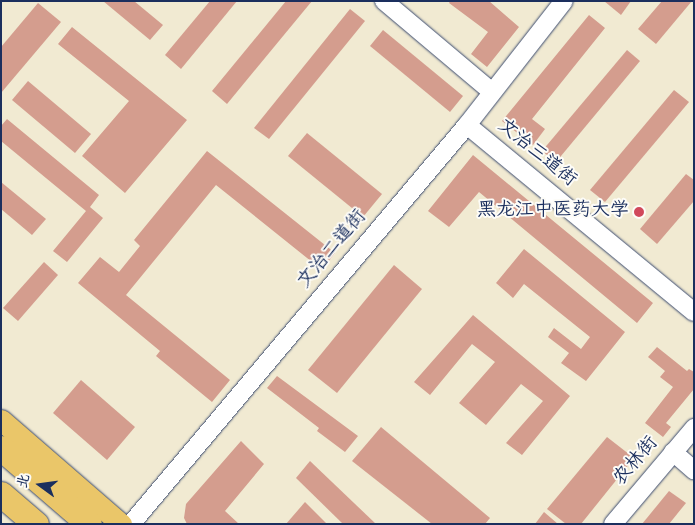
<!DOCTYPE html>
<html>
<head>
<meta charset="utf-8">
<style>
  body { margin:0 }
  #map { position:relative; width:695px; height:525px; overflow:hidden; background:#f1ead2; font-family:"Gochi Hand","LXGW WenKai TC",sans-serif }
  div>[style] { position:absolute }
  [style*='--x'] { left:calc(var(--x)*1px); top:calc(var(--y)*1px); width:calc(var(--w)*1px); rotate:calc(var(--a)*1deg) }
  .building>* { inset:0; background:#d49d8e }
  .roads { filter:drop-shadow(0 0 1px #3b4b6f) drop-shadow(0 0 1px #3b4b6f) }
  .minor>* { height:18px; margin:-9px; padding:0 9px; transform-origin:9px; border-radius:9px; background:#fff }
  .major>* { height:21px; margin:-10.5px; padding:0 10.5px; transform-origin:10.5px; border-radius:10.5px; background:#eac669 }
  .highway>* { height:25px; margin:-12.5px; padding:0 12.5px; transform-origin:12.5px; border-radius:12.5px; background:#eac669 }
  .dots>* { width:14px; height:14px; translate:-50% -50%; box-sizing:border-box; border:2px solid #fdfcf7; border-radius:50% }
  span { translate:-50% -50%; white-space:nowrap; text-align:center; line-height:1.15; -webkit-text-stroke:4px #fdfcf7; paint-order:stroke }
  .street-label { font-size:19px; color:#1b2f5e }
  .poi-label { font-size:19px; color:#1b2f5e }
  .right { translate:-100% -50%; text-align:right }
  .frame { position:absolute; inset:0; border:2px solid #1b2f5e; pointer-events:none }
  .north { position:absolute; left:15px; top:460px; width:50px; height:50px; -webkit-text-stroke:4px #fdfcf7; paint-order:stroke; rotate:284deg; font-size:14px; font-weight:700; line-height:20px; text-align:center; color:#1b2f5e }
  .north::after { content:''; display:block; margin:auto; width:18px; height:22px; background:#1b2f5e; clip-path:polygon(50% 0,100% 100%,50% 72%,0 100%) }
</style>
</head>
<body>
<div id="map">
  <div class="building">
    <i style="clip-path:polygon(103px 1px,134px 1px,163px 25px,150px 40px)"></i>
    <i style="clip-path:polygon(210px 1px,237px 1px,181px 69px,165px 55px)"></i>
    <i style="clip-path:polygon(286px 1px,312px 1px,227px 104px,212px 91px)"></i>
    <i style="clip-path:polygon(450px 1px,489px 1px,519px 27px,487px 67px,471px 54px,488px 32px,449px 3px)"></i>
    <i style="clip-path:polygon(604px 1px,631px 1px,621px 15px)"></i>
    <i style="clip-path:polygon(662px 1px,692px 1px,656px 44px,638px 29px)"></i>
    <i style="clip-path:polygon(38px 3px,61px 22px,1px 93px,1px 47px)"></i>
    <i style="clip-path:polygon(350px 9px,365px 21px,269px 139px,254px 128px)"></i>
    <i style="clip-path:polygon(589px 15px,605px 28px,532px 119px,545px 129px,533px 145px,502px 121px)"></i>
    <i style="clip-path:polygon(72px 27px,187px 120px,125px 193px,82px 156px,129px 101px,58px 44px)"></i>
    <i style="clip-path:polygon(383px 30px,463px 96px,450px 112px,370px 46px)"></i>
    <i style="clip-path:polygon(627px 50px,640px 61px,556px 162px,542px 151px)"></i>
    <i style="clip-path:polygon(28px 81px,91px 134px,75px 153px,12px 100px)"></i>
    <i style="clip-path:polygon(674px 90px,689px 102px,605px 202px,590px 190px)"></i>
    <i style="clip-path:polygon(7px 119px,99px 195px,90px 207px,103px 218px,67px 262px,53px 251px,86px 211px,1px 141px,1px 126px)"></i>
    <i style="clip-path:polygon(307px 133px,382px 194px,363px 217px,288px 156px)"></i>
    <i style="clip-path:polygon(207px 151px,335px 253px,322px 270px,216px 185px,126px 295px,230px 380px,212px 402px,156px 356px,160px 351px,78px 283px,100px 257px,119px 272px,140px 246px,134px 240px)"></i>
    <i style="clip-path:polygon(473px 155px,653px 303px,637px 323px,479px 192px,449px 227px,428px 211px)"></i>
    <i style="clip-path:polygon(686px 174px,694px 180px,694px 201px,657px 244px,640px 229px)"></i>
    <i style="clip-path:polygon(1px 182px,46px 219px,32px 235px,1px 209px)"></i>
    <i style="clip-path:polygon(524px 249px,625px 332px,586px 381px,561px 363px,569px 353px,548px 337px,554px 328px,581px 349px,590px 337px,524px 284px,513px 298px,496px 283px)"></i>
    <i style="clip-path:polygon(44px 262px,58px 275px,18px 321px,3px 308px)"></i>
    <i style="clip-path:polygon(394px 265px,422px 289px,337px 393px,308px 370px)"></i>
    <i style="clip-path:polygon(473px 315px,570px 396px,522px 455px,506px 443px,543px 401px,521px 384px,486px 425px,459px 403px,495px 362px,472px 344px,430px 395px,414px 382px)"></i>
    <i style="clip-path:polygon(657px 347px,687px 371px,689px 369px,694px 372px,694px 389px,666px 423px,671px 427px,663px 437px,645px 423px,673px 387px,660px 377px,665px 371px,648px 357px)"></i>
    <i style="clip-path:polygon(277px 376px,358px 436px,345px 452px,317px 431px,319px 428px,267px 388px)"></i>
    <i style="clip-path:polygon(81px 380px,135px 427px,107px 460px,53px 413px)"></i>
    <i style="clip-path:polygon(381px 427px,490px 518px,485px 524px,432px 524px,352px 461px)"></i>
    <i style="clip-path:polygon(607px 437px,634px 458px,581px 524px,566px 524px,547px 509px)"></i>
    <i style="clip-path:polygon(241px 441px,264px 464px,225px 511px,239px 524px,187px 524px,184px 518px,186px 504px)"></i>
    <i style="clip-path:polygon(310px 461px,376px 524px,343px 524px,296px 478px)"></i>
    <i style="clip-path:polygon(669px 491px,686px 503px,669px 524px,642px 524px)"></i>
    <i style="clip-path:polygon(305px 502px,326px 523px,325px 524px,286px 524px)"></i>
    <i style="clip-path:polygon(544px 512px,558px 524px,535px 524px)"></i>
  </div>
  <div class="roads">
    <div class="minor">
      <i style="--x:384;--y:1;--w:141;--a:40.1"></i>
      <i style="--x:467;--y:125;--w:294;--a:39.5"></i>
      <i style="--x:673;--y:452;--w:28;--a:41"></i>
      <i style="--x:131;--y:524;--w:522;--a:-49.9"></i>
      <i style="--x:467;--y:125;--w:157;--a:-52"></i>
      <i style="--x:613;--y:524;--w:126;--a:-49.8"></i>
    </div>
    <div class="major">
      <i style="--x:1;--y:420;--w:159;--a:40.9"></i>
    </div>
    <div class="highway">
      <i style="--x:1;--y:448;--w:116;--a:40.8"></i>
      <i style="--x:1;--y:494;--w:46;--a:40.6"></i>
    </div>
  </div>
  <div class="dots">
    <i style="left:639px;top:212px;background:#d1495b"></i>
  </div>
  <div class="street-label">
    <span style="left:536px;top:154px;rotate:39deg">文治三道街</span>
    <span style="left:333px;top:250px;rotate:-50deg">文治二道街</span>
    <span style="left:637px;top:462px;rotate:-50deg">农林街</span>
  </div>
  <div class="poi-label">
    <span class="right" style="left:629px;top:212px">黑龙江中医药大学</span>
  </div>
  <div class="frame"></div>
  <div class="north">北</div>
</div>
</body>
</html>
